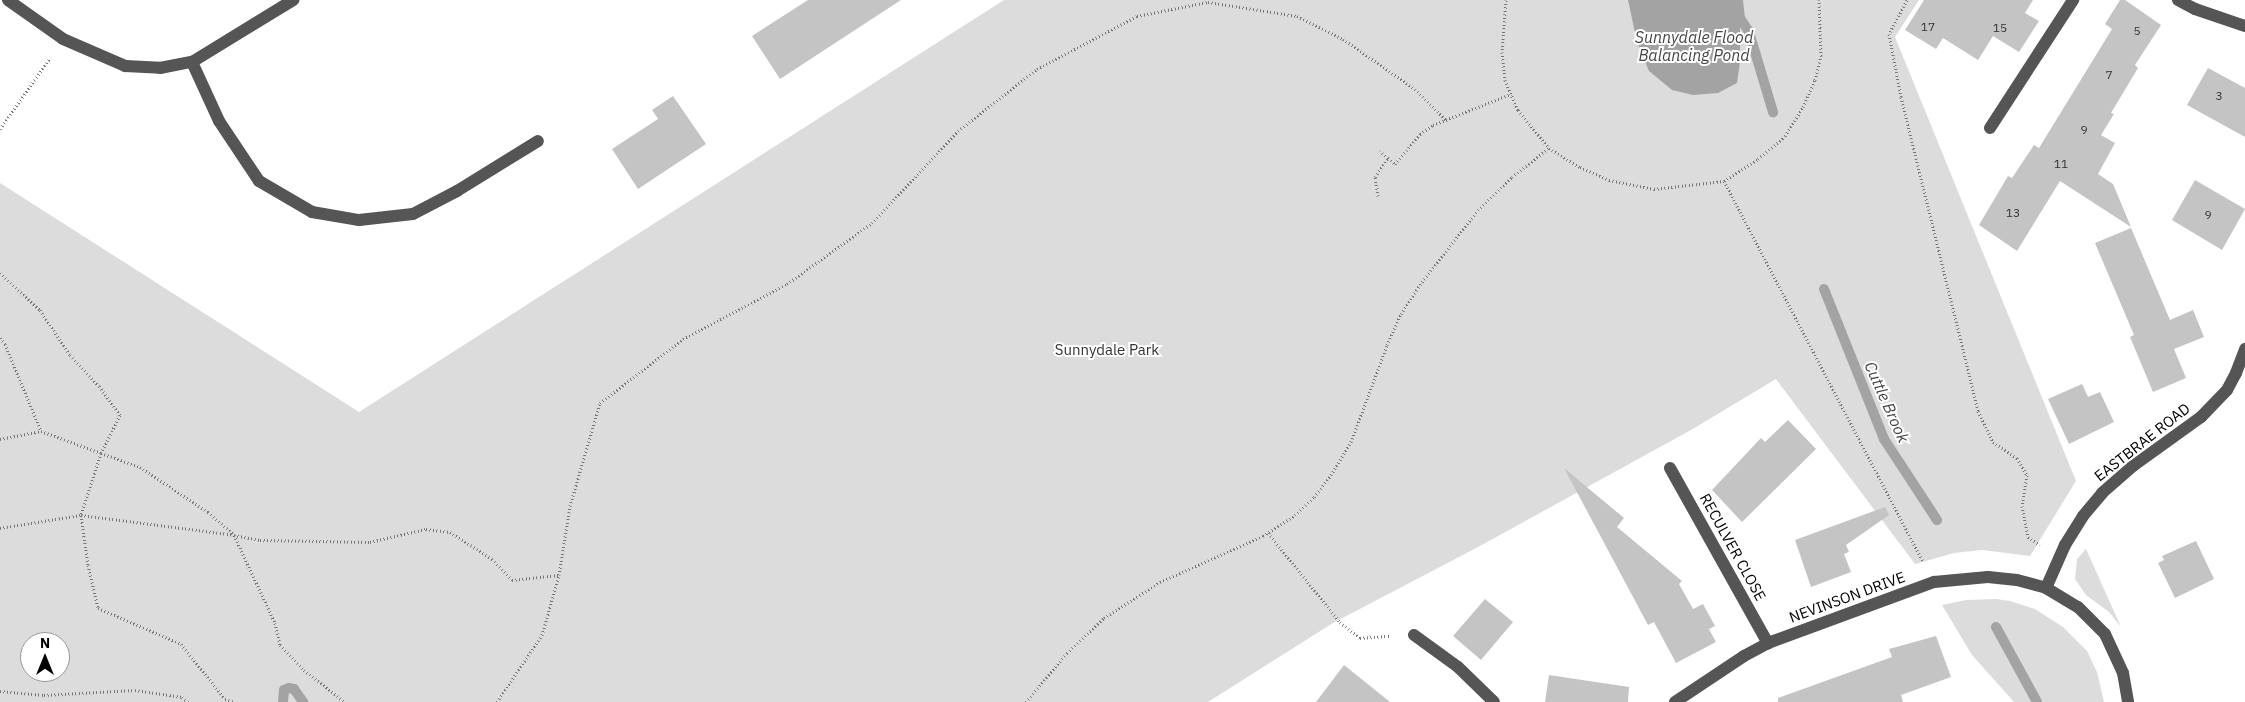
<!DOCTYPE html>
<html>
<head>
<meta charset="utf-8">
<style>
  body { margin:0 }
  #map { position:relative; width:2245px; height:702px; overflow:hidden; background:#fff; font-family:"IBM Plex Sans",sans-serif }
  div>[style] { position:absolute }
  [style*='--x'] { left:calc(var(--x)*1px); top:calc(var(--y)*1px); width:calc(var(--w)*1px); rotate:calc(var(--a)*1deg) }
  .green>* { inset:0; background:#dcdcdc }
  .water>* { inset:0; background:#a3a3a3 }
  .stream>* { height:10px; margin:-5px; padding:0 5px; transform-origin:5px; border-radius:5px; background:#a3a3a3 }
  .building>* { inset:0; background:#c4c4c4 }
  .path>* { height:3px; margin-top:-1.5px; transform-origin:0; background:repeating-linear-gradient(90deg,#777 0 1px,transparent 0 3.5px) }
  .minor>* { height:12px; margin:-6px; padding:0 6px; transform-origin:6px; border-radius:6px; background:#555 }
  span { translate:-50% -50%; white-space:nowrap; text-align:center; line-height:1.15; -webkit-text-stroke:4px #fff; paint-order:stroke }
  .number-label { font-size:12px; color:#313131 }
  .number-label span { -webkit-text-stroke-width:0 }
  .park-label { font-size:15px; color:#333 }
  .street-label { font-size:15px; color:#000 }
  .water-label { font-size:16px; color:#444; font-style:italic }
  .north { position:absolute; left:20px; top:632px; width:50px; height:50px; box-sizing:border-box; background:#fff; border:1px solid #999; border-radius:50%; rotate:0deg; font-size:14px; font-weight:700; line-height:20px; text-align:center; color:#000 }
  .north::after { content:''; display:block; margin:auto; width:18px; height:22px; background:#000; clip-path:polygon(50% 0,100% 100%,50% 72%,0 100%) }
</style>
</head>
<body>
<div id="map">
  <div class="green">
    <i style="clip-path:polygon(evenodd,1004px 0,1919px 0,1895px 37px,2076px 481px,2030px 556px,1982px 550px,1954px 553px,1915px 564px,1776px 379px,1691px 430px,1478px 547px,1333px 623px,1208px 702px,0 702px,0 183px,359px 412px,1004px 0,30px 642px,60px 642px,60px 672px,30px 672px,30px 642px)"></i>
    <i style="clip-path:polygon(2086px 549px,2121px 627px,2109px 612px,2086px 595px,2075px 579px,2077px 559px)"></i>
    <i style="clip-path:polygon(1996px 599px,2010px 601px,2035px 609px,2063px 627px,2087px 651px,2097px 672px,2104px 702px,2014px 702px,1972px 655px,1942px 605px,1966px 600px)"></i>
  </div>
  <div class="water">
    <i style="clip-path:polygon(1628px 0,1740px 0,1740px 62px,1737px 83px,1718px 93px,1693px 95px,1672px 90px,1649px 71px,1637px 42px)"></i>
  </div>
  <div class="stream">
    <i style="--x:1738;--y:0;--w:18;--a:84"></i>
    <i style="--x:1740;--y:18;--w:17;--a:57"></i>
    <i style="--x:1749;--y:32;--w:84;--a:73.3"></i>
    <i style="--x:1824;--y:289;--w:162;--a:68.2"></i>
    <i style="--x:1884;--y:439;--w:97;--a:56.8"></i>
    <i style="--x:1996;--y:627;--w:85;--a:61.3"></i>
    <i style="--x:283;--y:702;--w:12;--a:-85"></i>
    <i style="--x:284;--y:690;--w:5;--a:-22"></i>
    <i style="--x:289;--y:688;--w:5;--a:11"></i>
    <i style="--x:294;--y:689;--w:16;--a:55"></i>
  </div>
  <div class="building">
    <i style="clip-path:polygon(808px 0,901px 0,780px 79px,752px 36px)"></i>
    <i style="clip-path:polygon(1924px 0,2033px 0,2025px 13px,2039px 21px,2019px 52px,1993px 36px,1978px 60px,1943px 38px,1936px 49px,1905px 30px)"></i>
    <i style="clip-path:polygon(2120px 0,2125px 0,2161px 25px,2135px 65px,2138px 68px,2111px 113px,2114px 114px,2101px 135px,2115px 143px,2098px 174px,2113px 184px,2131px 227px,2060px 181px,2017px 251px,1979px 225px,2008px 176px,2012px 178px,2034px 145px,2039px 148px,2112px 29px,2105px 24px)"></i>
    <i style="clip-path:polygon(2208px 68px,2245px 88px,2245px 137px,2187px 105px)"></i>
    <i style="clip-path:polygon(673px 96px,706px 144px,638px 189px,612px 149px,658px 119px,652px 110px)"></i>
    <i style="clip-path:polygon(2195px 180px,2245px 209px,2222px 250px,2172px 220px)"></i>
    <i style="clip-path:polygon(2131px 228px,2170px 320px,2193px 310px,2204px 337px,2174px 349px,2186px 378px,2153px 392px,2130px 337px,2134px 335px,2095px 243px)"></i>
    <i style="clip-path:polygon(2082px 384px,2088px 397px,2100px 392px,2114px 422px,2069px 444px,2048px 399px)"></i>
    <i style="clip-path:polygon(1788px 420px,1816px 449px,1742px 522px,1712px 490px,1761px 438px,1765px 442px)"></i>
    <i style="clip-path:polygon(1564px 468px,1624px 518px,1617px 527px,1682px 581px,1679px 584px,1693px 609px,1703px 604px,1715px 626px,1709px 629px,1716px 642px,1676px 663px,1654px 622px,1648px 625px)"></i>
    <i style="clip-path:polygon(1885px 507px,1889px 515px,1846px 545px,1849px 552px,1844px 554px,1851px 572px,1811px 587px,1795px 540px)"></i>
    <i style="clip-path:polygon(2196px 541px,2214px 579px,2175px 598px,2158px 563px,2164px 560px,2162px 556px)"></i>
    <i style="clip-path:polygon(1485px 599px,1513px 622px,1481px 660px,1453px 636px)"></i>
    <i style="clip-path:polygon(1936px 636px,1951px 677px,1901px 695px,1903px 702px,1778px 702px,1778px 698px,1892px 657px,1889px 649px)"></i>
    <i style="clip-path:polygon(1344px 665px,1390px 702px,1316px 702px)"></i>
    <i style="clip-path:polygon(1549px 675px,1629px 687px,1628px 702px,1545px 702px)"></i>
  </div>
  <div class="path">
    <i style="--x:1506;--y:0;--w:52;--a:94.4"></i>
    <i style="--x:1502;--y:52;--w:28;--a:84"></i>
    <i style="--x:1505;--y:80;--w:33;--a:67"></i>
    <i style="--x:1518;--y:110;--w:49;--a:50.8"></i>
    <i style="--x:1549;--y:148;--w:36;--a:32"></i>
    <i style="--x:1580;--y:167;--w:32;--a:24"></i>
    <i style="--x:1609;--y:180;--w:46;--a:11.3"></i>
    <i style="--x:1654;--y:189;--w:70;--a:-6.5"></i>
    <i style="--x:1724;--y:181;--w:40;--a:-32.9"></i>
    <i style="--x:1758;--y:159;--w:35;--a:-40"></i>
    <i style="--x:1785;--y:136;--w:34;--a:-58"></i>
    <i style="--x:1803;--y:107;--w:30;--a:-66"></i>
    <i style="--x:1815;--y:80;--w:25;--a:-76"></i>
    <i style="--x:1821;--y:56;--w:56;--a:-92"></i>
    <i style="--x:1907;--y:0;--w:38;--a:118"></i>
    <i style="--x:1889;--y:34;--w:64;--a:79.2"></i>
    <i style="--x:1901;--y:97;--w:323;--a:76.2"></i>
    <i style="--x:1978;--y:411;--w:34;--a:64"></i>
    <i style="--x:1993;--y:442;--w:29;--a:34"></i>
    <i style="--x:2017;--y:458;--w:20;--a:60"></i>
    <i style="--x:2027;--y:475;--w:31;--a:99"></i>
    <i style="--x:2022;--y:506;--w:32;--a:79"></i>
    <i style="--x:2028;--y:537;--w:14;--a:34"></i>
    <i style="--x:0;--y:129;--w:87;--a:-54.8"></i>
    <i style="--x:1388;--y:158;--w:9;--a:41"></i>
    <i style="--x:1395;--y:164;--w:39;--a:-50"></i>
    <i style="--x:1420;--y:134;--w:16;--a:-35"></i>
    <i style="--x:1433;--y:125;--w:84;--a:-21.7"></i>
    <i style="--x:1724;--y:181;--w:430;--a:62.4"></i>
    <i style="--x:1378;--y:196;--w:19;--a:-99"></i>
    <i style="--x:1375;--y:177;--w:23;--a:-56"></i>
    <i style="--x:1388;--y:158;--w:11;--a:-139"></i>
    <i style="--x:0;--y:273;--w:54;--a:42.8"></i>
    <i style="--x:40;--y:310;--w:54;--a:56.3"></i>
    <i style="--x:70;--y:355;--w:42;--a:46.9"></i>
    <i style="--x:99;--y:386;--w:36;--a:54"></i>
    <i style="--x:120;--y:415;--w:42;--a:116.6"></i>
    <i style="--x:101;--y:453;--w:41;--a:19.7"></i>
    <i style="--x:140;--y:467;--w:82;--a:33.5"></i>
    <i style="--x:208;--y:512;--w:35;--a:41"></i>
    <i style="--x:234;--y:535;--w:26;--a:11"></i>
    <i style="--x:260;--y:540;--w:110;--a:1"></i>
    <i style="--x:370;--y:542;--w:57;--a:-13.1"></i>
    <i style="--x:426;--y:529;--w:24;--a:7"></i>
    <i style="--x:450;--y:532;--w:50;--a:32.7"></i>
    <i style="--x:492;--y:559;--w:29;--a:46"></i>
    <i style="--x:512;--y:580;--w:47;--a:-6.1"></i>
    <i style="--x:559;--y:575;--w:70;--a:-80.9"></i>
    <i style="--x:570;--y:506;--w:107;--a:-73.8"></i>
    <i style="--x:600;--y:403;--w:105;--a:-37.6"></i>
    <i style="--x:683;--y:339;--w:118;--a:-27.9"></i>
    <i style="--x:787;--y:284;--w:105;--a:-35.7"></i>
    <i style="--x:872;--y:223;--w:126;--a:-46.9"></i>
    <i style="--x:958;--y:131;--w:100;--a:-38.1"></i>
    <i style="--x:1037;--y:69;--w:113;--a:-27.9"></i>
    <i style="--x:1137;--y:16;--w:72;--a:-11.2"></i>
    <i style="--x:1208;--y:2;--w:90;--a:8.9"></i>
    <i style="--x:1297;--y:16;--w:51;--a:26.6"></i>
    <i style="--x:1343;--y:39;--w:88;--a:34.8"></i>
    <i style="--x:1415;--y:89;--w:44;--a:45"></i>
    <i style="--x:0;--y:338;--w:8;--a:50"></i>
    <i style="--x:5;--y:344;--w:94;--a:67.5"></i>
    <i style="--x:41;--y:431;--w:64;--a:20.1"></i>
    <i style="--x:101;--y:453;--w:65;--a:107.9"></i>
    <i style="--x:81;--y:515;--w:154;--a:7.4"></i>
    <i style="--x:234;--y:535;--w:97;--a:65"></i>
    <i style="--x:275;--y:623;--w:23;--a:77"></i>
    <i style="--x:280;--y:645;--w:35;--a:46"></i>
    <i style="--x:304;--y:670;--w:52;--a:38"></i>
    <i style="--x:0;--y:439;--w:42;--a:-11"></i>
    <i style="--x:0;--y:528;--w:82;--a:-9.1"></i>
    <i style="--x:81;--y:515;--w:50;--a:82"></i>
    <i style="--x:88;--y:565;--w:44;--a:76.9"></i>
    <i style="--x:98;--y:608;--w:90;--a:23.4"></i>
    <i style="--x:181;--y:644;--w:70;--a:51.3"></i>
    <i style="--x:225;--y:699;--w:9;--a:18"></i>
    <i style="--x:1268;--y:533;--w:114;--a:51"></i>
    <i style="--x:1340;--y:622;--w:26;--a:39"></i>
    <i style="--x:1360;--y:638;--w:31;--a:-4"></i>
    <i style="--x:0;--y:691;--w:44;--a:5.2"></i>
    <i style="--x:44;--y:695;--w:91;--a:-3.1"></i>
    <i style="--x:135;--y:690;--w:48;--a:8.5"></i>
    <i style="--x:182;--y:697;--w:8;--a:40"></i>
    <i style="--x:497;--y:702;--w:81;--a:-56.1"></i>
    <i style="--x:542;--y:635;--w:62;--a:-74.2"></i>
    <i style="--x:1026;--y:702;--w:64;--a:-50.1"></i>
    <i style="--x:1067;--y:653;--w:51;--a:-43.4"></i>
    <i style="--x:1104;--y:618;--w:67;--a:-32.7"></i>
    <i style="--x:1160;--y:582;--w:113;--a:-24.1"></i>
    <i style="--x:1263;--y:536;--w:38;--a:-33"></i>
    <i style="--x:1295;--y:515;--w:26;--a:-43"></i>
    <i style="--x:1314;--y:497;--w:28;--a:-52"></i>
    <i style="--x:1331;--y:475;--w:39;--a:-59"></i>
    <i style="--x:1351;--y:442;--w:103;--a:-69.6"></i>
    <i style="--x:1387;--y:345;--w:34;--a:-66"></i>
    <i style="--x:1401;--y:314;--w:38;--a:-57"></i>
    <i style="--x:1422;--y:282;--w:91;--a:-52.1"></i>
    <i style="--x:1478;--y:210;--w:47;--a:-44.1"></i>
    <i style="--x:1512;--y:177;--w:47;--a:-38.1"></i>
  </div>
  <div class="minor">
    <i style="--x:8;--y:0;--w:67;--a:35.3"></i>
    <i style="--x:63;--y:39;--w:68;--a:23.5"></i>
    <i style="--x:125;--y:66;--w:35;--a:3"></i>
    <i style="--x:160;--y:68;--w:33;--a:-11"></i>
    <i style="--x:192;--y:62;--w:119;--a:-31.5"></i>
    <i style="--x:2178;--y:0;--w:19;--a:28"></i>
    <i style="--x:2195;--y:9;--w:53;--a:18.8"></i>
    <i style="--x:192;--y:62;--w:65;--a:65.4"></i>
    <i style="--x:219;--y:121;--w:72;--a:56.3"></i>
    <i style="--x:259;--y:181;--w:61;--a:30.3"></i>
    <i style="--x:312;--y:212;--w:48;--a:9.7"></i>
    <i style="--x:359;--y:220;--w:54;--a:-6.3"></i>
    <i style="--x:413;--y:214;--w:50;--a:-27.6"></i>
    <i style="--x:457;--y:191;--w:95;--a:-31.7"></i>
    <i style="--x:1990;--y:128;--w:153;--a:-57"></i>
    <i style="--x:1670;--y:468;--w:201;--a:60.8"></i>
    <i style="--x:2046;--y:588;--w:47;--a:-66.2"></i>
    <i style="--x:2065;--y:545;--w:34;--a:-58"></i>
    <i style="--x:2083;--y:516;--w:30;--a:-50"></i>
    <i style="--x:2102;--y:493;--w:41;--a:-41.1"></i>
    <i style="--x:2133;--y:466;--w:84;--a:-35.8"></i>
    <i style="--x:2201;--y:417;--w:37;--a:-46"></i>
    <i style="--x:2227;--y:390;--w:19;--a:-62"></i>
    <i style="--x:2236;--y:373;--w:26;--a:-69"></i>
    <i style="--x:1414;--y:635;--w:54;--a:36"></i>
    <i style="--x:1458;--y:667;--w:50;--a:44.2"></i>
    <i style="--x:1675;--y:702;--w:83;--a:-33.7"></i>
    <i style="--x:1744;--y:656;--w:27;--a:-28"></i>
    <i style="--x:1768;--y:643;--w:177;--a:-20.2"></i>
    <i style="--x:1934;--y:582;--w:54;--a:-5.3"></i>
    <i style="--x:1988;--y:577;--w:29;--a:6"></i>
    <i style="--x:2017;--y:580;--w:30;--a:15"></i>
    <i style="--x:2046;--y:588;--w:37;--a:31"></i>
    <i style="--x:2078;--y:607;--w:38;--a:45"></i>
    <i style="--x:2105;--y:634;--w:43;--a:65.2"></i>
    <i style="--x:2123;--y:673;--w:29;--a:80"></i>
  </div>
  <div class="number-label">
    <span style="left:1928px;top:27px">17</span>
    <span style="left:2000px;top:28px">15</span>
    <span style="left:2137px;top:31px">5</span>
    <span style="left:2109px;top:75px">7</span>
    <span style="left:2219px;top:96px">3</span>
    <span style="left:2084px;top:130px">9</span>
    <span style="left:2061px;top:164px">11</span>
    <span style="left:2013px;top:213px">13</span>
    <span style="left:2208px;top:215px">9</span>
  </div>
  <div class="park-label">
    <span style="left:1107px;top:350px">Sunnydale Park</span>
  </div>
  <div class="street-label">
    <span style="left:2142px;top:442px;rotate:-38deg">EASTBRAE ROAD</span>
    <span style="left:1733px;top:547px;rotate:61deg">RECULVER CLOSE</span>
    <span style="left:1847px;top:597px;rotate:-20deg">NEVINSON DRIVE</span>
  </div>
  <div class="water-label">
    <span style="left:1694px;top:46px">Sunnydale Flood<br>Balancing Pond</span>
    <span style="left:1887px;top:402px;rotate:66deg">Cuttle Brook</span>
  </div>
  <div class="north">N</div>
</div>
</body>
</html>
